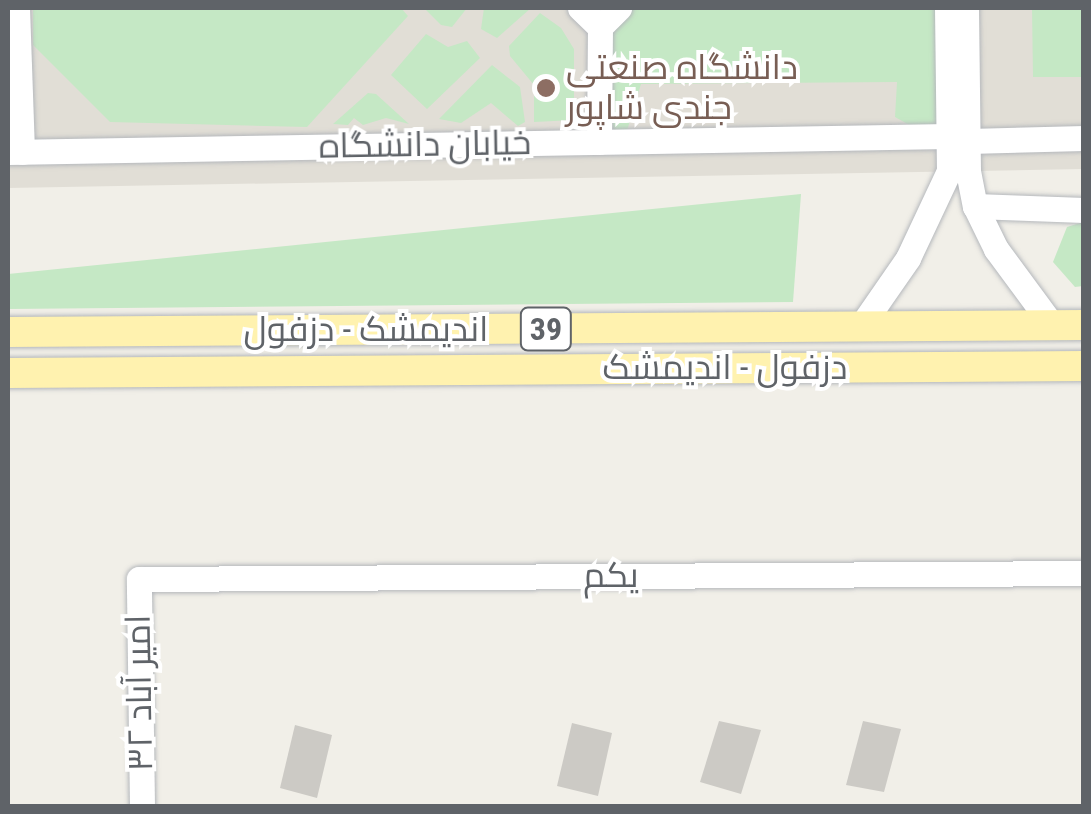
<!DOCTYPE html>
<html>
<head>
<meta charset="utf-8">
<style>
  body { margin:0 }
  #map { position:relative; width:1091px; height:814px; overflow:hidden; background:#f1efe8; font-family:"Roboto Condensed",Cairo,sans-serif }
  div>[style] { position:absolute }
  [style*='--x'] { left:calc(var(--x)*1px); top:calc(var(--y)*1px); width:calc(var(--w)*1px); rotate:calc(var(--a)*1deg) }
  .education>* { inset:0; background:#e1ded6 }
  .green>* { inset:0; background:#c5e8c5 }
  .building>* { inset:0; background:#cccac5 }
  .roads { filter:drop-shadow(0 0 2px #b5b8bc) drop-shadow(0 0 2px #b5b8bc) }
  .minor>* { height:25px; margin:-12.5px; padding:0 12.5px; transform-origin:12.5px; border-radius:12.5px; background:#fff }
  .major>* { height:30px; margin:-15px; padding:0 15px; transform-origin:15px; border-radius:15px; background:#fff2af }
  .dots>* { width:28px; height:28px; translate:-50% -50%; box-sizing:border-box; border:5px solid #fff; border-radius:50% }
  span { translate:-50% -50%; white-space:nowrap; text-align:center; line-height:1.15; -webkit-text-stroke:8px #fff; paint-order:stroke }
  .shield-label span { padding:2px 8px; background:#fff; border:2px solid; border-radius:8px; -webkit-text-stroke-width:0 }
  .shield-label { font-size:32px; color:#5f6368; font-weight:700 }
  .education-label { font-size:35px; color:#785e54 }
  .left { translate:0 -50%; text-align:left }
  .street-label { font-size:35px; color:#5f6368 }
  .frame { position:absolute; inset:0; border:10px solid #5f6368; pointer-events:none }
</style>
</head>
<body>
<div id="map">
  <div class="education">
    <i style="clip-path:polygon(8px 8px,1083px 8px,1083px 169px,8px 188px)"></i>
  </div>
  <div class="green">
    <i style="clip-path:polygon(33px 8px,401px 8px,408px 16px,307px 127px,110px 122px,33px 45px)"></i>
    <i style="clip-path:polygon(424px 8px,467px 8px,452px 27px,441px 25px)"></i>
    <i style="clip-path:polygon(484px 8px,531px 8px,497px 38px,481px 29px)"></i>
    <i style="clip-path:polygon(629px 8px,938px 8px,940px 126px,913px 127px,895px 117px,897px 82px,641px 84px,626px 134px,606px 135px,609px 26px)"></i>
    <i style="clip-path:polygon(1032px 8px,1083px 8px,1083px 77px,1033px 77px)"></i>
    <i style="clip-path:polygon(540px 13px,561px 28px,574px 49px,574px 120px,534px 122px,534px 85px,510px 56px,509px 46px)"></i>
    <i style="clip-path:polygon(426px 34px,448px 47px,467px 41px,480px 58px,427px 109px,391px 75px)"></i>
    <i style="clip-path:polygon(492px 65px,520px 87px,525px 122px,518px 126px,491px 103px,461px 123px,439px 119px)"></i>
    <i style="clip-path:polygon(368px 93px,376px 94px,409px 124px,386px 118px,363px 125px,354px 118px,348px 125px,333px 124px)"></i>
    <i style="clip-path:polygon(801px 194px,793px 302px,8px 309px,8px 274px)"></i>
    <i style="clip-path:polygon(1083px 222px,1083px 286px,1075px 287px,1053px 262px,1067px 227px)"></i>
  </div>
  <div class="building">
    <i style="clip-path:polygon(719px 721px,761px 730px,741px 794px,700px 782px)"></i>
    <i style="clip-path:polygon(863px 721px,901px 729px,884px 792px,846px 785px)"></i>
    <i style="clip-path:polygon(572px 723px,612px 733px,598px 796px,557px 786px)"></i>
    <i style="clip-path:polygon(295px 725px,332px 735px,317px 798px,280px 788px)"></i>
  </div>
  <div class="roads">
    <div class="minor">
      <i style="--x:17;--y:8;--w:144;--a:88"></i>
      <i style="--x:580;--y:8;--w:28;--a:44"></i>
      <i style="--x:600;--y:27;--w:115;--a:90.5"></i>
      <i style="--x:966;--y:8;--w:163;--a:89.3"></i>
      <i style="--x:968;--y:171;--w:36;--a:79"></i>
      <i style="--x:975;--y:206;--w:48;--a:64"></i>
      <i style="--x:996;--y:249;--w:94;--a:53.6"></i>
      <i style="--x:600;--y:27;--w:27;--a:-45"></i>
      <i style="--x:968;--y:141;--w:116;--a:-1.5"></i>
      <i style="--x:8;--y:152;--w:941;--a:-0.97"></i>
      <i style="--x:975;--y:206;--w:109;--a:2.1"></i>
      <i style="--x:861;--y:326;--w:83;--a:-55.3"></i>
      <i style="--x:908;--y:258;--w:96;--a:-64.8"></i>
      <i style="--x:949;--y:171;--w:163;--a:-90.7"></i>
      <i style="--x:142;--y:806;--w:227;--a:-90.8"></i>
      <i style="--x:139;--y:579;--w:945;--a:-0.36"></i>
    </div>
    <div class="major">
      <i style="--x:8;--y:332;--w:1076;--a:-0.37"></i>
      <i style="--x:8;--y:373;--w:1076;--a:-0.37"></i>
    </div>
  </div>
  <div class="dots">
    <i style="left:546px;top:88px;background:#8d6e63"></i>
  </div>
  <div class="shield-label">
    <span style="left:546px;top:329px">39</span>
  </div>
  <div class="education-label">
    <span class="left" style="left:566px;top:88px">دانشگاه صنعتی<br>جندی شاپور</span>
  </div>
  <div class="street-label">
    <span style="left:425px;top:145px;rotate:-1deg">خیابان دانشگاه</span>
    <span style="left:366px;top:330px">اندیمشک - دزفول</span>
    <span style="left:725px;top:368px">دزفول - اندیمشک</span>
    <span style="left:611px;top:576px">یکم</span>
    <span style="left:140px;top:693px;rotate:-91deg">۳۲ امیر آباد</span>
  </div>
  <div class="frame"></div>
</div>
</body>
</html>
